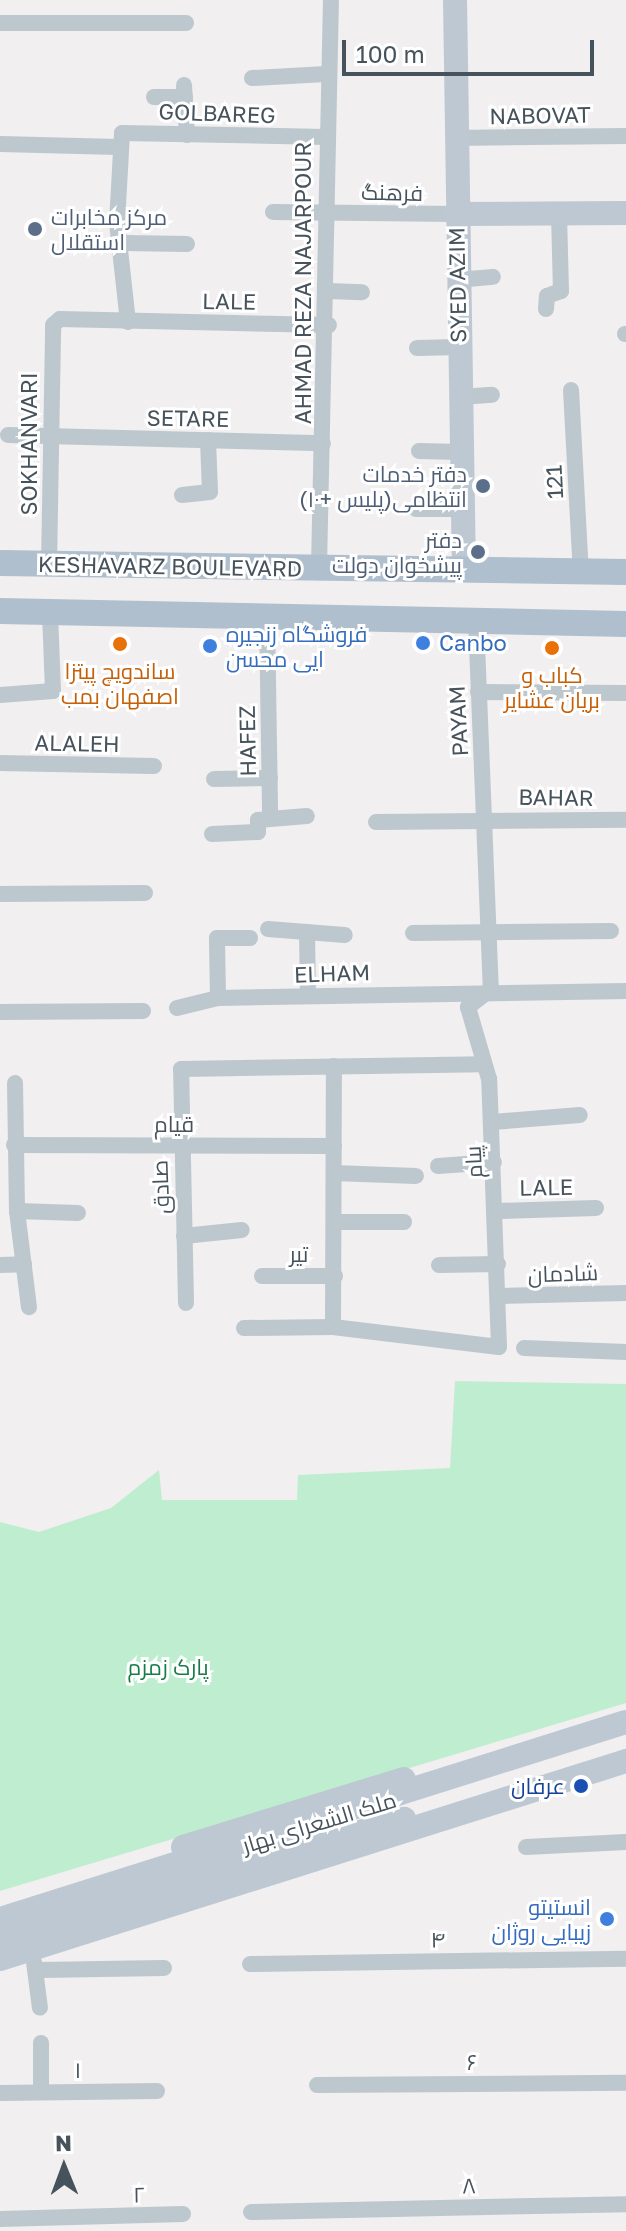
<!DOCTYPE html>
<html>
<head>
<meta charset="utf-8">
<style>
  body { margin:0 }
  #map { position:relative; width:626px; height:2231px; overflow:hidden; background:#f1efef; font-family:"Golos Text",Cairo,sans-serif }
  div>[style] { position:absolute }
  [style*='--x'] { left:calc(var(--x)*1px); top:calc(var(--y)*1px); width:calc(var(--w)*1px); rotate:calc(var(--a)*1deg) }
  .green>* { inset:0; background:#beeecf }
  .street>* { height:16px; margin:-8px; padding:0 8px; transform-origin:8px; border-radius:8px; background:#bdc7ce }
  .secondary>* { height:24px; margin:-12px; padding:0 12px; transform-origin:12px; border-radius:12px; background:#bdc8d2 }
  .primary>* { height:26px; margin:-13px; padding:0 13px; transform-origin:13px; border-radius:13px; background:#afbfcd }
  .dots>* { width:22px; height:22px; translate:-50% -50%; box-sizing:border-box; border:4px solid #fff; border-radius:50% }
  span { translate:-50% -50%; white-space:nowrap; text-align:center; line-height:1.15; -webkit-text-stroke:6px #fff; paint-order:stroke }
  .street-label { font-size:22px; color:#47535c }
  .service-label { font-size:22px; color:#4e5e75 }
  .left { translate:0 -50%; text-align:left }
  .right { translate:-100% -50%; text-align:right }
  .shop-label { font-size:22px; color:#366cbe }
  .food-label { font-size:22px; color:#c56008 }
  .park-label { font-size:22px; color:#197c48 }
  .transit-label { font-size:22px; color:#164399 }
  .north { position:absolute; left:24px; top:2127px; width:80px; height:80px; -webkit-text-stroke:6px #fff; paint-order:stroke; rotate:359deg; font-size:22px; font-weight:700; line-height:32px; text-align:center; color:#47535c }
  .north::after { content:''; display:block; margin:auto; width:28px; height:36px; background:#47535c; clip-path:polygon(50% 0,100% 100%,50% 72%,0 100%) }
  .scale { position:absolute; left:342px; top:40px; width:252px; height:36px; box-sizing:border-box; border:4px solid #47535c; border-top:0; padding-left:10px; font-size:24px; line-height:28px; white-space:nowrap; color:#47535c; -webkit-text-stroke:6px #fff; paint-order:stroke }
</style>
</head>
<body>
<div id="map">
  <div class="green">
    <i style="clip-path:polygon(455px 1381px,626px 1384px,626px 1703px,0 1891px,0 1522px,39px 1532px,111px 1508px,159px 1470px,162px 1500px,297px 1500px,298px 1475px,450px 1468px)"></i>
  </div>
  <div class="street">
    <i style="--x:0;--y:23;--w:186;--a:0"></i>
    <i style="--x:252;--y:78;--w:74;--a:-3.1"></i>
    <i style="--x:184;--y:85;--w:50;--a:86.6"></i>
    <i style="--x:154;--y:97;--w:31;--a:0"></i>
    <i style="--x:455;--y:138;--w:171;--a:-0.7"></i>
    <i style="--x:0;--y:144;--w:118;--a:1.5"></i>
    <i style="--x:273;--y:212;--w:182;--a:0.6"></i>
    <i style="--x:125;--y:243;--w:62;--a:0.9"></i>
    <i style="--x:457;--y:280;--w:36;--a:-5"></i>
    <i style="--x:328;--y:291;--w:34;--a:2"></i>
    <i style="--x:546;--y:309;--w:13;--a:-86"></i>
    <i style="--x:547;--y:296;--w:15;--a:-20"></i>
    <i style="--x:561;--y:291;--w:78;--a:-91.5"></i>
    <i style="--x:128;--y:322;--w:100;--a:-96.3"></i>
    <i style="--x:117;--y:223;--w:90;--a:-86.8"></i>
    <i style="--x:122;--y:133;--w:204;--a:1.1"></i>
    <i style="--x:625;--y:334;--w:1;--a:0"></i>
    <i style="--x:417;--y:348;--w:42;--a:-1.4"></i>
    <i style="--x:571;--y:390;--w:182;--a:86.9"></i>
    <i style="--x:460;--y:397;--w:32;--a:-4"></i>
    <i style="--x:8;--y:435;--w:315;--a:1.5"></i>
    <i style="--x:419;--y:451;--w:42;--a:1.4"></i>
    <i style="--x:182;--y:495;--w:28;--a:-6"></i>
    <i style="--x:210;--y:492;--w:52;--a:-92.2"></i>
    <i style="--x:416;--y:509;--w:47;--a:0"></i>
    <i style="--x:49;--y:565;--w:240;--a:-89"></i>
    <i style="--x:53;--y:325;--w:9;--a:-41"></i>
    <i style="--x:60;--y:319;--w:269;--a:1.3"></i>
    <i style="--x:319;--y:567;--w:567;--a:-88.79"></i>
    <i style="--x:267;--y:617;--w:200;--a:89.1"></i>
    <i style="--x:476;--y:620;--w:369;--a:87.7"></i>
    <i style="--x:478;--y:692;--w:148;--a:0.4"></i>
    <i style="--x:0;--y:695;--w:53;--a:-4.3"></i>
    <i style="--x:53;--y:691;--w:79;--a:-92.2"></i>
    <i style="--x:0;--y:763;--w:154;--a:1.1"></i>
    <i style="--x:214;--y:779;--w:56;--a:-1"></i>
    <i style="--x:376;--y:822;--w:250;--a:-0.5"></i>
    <i style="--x:212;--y:834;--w:46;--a:-2.5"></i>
    <i style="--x:258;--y:832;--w:12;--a:-90"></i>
    <i style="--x:258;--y:820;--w:49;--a:-4.7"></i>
    <i style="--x:0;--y:894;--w:145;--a:-0.4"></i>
    <i style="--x:268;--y:929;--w:77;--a:4.5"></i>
    <i style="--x:307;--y:932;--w:64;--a:89.1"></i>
    <i style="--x:413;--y:933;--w:198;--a:-0.6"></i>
    <i style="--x:218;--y:998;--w:60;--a:-91"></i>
    <i style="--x:217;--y:938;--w:33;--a:0"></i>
    <i style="--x:177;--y:1008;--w:42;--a:-13.7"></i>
    <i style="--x:218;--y:998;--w:408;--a:-1"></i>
    <i style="--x:0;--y:1012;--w:143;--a:-0.4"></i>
    <i style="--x:15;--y:1083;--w:128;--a:89.1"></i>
    <i style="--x:17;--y:1211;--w:97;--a:82.9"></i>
    <i style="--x:493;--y:1122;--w:87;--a:-4.6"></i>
    <i style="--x:14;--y:1145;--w:320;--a:0.2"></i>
    <i style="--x:438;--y:1166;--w:56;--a:-4.1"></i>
    <i style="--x:334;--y:1173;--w:82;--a:2.1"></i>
    <i style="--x:17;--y:1211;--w:61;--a:1.9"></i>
    <i style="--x:498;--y:1211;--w:98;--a:-1.8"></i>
    <i style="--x:335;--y:1222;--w:69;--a:0"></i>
    <i style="--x:184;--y:1236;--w:58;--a:-5.9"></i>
    <i style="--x:0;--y:1265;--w:24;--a:-2"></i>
    <i style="--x:439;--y:1265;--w:59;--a:-1"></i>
    <i style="--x:262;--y:1276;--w:73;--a:0"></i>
    <i style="--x:501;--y:1296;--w:125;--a:-1.4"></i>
    <i style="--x:186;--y:1303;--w:234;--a:-91.2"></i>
    <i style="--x:181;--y:1069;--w:302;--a:-0.9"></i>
    <i style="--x:333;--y:1327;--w:261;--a:-89.8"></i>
    <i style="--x:244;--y:1328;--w:89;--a:-0.6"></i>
    <i style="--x:333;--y:1327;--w:167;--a:6.9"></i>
    <i style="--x:499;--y:1347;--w:268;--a:-92.1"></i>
    <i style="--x:489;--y:1079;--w:75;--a:-106.3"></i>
    <i style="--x:468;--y:1007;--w:29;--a:-38"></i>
    <i style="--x:524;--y:1348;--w:102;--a:2.2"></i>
    <i style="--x:526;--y:1847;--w:100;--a:-2.9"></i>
    <i style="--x:34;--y:1962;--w:46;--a:82.6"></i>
    <i style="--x:250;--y:1964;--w:376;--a:-0.8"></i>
    <i style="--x:39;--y:1970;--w:125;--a:-0.9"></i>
    <i style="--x:41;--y:2043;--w:49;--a:90"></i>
    <i style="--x:317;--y:2085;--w:309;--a:-0.4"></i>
    <i style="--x:0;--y:2093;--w:157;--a:-0.7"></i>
    <i style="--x:251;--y:2212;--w:375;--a:-1.2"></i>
    <i style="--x:0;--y:2219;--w:183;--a:-1.6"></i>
  </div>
  <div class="secondary">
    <i style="--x:455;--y:0;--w:570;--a:89.1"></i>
    <i style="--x:455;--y:214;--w:171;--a:-0.3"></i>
    <i style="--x:183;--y:1847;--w:231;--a:-17.1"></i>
    <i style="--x:0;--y:1919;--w:656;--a:-17.47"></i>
    <i style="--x:0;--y:1940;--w:422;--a:-16.7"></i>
    <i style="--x:0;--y:1959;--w:657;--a:-17.55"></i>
  </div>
  <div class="primary">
    <i style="--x:0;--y:563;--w:626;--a:0.82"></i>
    <i style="--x:0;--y:611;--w:626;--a:1.19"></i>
  </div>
  <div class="dots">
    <i style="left:35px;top:229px;background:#5c6f8a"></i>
    <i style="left:483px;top:486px;background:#5c6f8a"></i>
    <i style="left:478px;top:552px;background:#5c6f8a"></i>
    <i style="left:423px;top:643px;background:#3f7fe0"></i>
    <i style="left:120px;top:644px;background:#e8710a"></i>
    <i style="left:210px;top:646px;background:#3f7fe0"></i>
    <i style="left:552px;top:648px;background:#e8710a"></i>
    <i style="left:581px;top:1786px;background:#1a4fb4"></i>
    <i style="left:607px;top:1919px;background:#3f7fe0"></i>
  </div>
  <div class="street-label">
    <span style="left:217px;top:113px;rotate:2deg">GOLBAREG</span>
    <span style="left:540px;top:115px;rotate:-1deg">NABOVAT</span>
    <span style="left:392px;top:192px;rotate:1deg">فرهنگ</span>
    <span style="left:303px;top:283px;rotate:-90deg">AHMAD REZA NAJARPOUR</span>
    <span style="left:457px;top:285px;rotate:-91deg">SYED AZIM</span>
    <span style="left:229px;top:301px;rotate:1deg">LALE</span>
    <span style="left:188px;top:418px;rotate:1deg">SETARE</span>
    <span style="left:29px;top:444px;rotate:-90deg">SOKHANVARI</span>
    <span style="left:554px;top:482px;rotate:-93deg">121</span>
    <span style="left:170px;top:566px;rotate:1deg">KESHAVARZ BOULEVARD</span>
    <span style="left:458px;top:721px;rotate:-93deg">PAYAM</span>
    <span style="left:247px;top:741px;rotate:-91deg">HAFEZ</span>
    <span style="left:77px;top:743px;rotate:1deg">ALALEH</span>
    <span style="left:556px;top:797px;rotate:1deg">BAHAR</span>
    <span style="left:332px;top:973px;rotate:-2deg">ELHAM</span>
    <span style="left:174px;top:1124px">قیام</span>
    <span style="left:473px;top:1162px;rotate:-93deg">پیام</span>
    <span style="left:160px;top:1187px;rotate:-92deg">صادق</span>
    <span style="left:546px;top:1187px;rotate:-1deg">LALE</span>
    <span style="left:299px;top:1254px">تیر</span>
    <span style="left:563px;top:1273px;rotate:-2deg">شادمان</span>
    <span style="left:319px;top:1822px;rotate:-17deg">ملک الشعرای بهار</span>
    <span style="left:438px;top:1939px;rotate:-1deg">۴</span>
    <span style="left:472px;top:2062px">۶</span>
    <span style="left:78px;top:2070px">۱</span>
    <span style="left:469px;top:2185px;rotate:-1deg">۸</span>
    <span style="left:139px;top:2194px;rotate:-1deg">۲</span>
  </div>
  <div class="service-label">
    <span class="left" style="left:51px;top:229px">مرکز مخابرات<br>استقلال</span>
    <span class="right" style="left:467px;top:486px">دفتر خدمات<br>انتظامی(پلیس +۱۰)</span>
    <span class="right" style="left:462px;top:552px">دفتر<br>پیشخوان دولت</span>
  </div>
  <div class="shop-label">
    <span class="left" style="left:226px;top:646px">فروشگاه زنجیره<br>ایی محسن</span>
    <span class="left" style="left:439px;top:643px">Canbo</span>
    <span class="right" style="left:591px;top:1919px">انستیتو<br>زیبایی روژان</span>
  </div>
  <div class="food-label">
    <span style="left:120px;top:683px">ساندویچ پیتزا<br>اصفهان بمب</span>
    <span style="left:552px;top:687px">کباب و<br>بریان عشایر</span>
  </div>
  <div class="park-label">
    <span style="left:168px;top:1667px">پارک زمزم</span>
  </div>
  <div class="transit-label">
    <span class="right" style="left:565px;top:1786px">عرفان</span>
  </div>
  <div class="north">N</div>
  <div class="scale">100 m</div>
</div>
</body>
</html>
